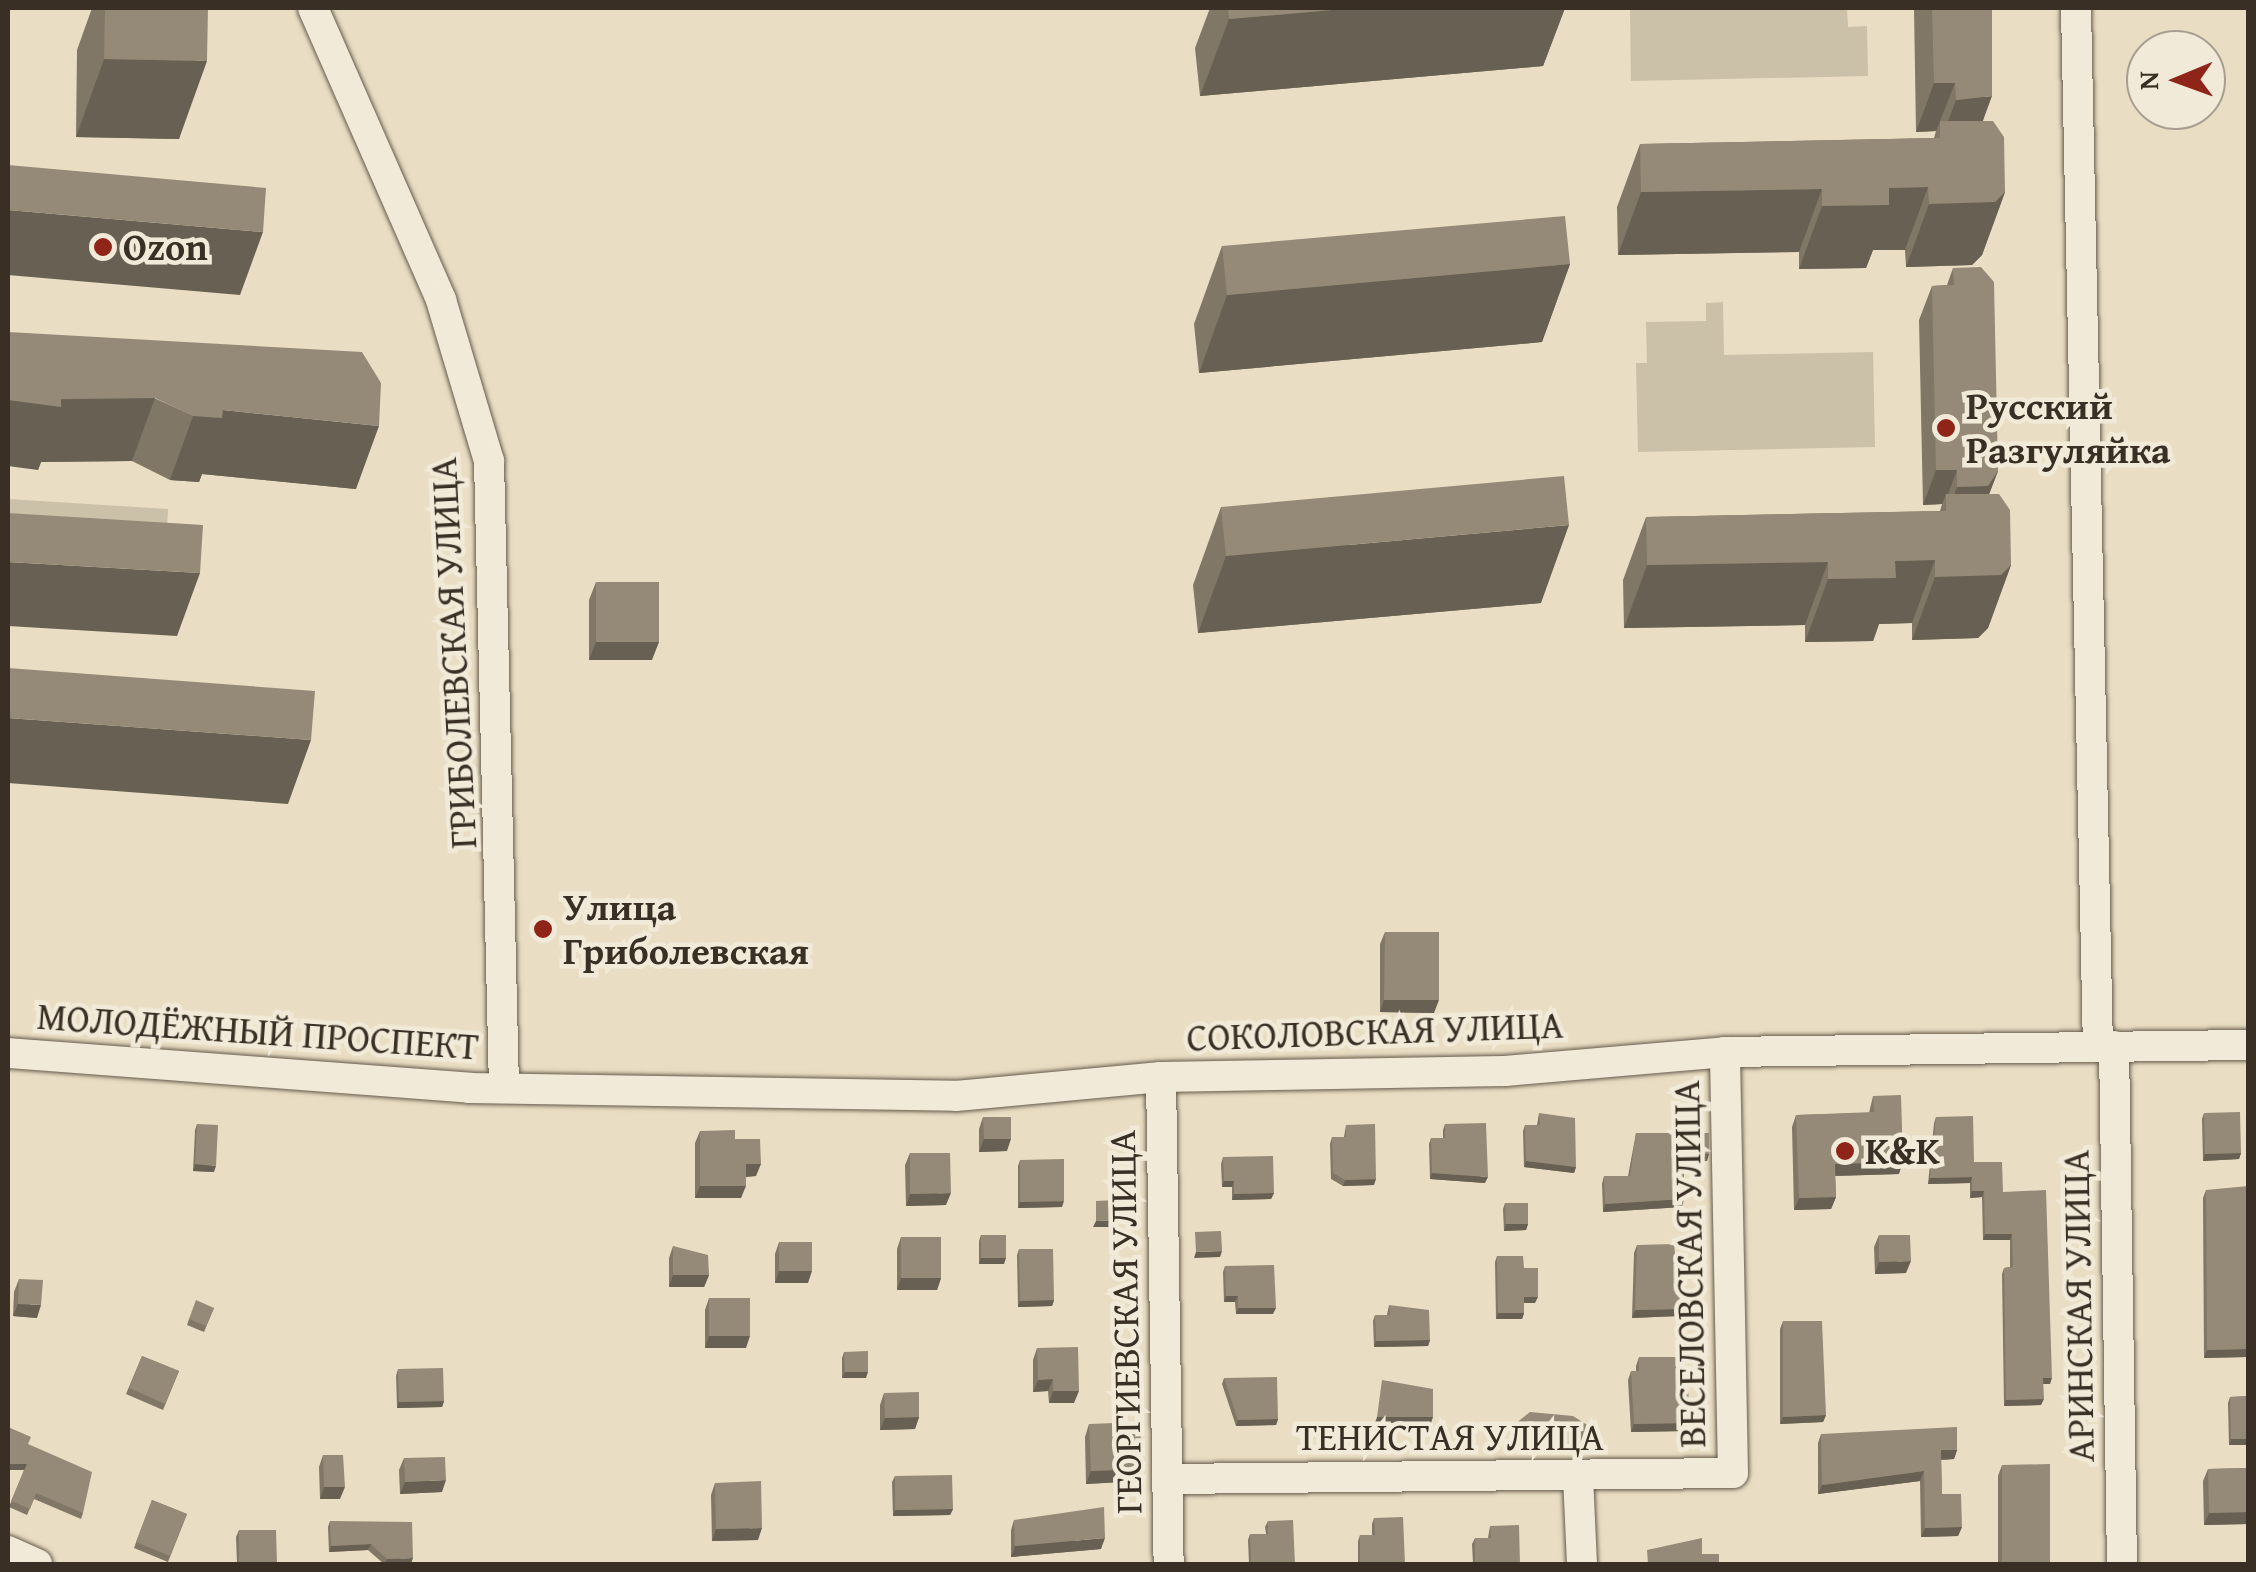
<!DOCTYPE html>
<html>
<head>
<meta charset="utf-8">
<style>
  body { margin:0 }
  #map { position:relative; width:2256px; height:1572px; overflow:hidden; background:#e9dec3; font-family:"Gentium Book Plus",serif }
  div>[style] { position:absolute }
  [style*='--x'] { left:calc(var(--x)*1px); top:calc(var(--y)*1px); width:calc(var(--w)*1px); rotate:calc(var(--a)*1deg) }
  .green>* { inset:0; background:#cbc0a8 }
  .roads { filter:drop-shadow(0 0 2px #665b4c) drop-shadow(0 0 2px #665b4c) }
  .minor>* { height:30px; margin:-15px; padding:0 15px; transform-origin:15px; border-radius:15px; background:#f1ead8 }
  .wall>* { inset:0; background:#807766 }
  .shaded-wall>* { inset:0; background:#686153 }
  .building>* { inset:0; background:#958a77 }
  .dots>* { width:28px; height:28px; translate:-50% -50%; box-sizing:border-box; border:5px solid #f1ead8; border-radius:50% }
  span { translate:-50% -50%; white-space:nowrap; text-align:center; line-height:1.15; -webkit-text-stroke:9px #f1ead8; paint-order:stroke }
  .poi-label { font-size:38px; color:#3a2f25; font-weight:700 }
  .left { translate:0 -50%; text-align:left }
  .street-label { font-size:38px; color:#3a2f25 }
  .frame { position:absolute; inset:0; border:10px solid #3a2f25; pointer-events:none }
  .north { position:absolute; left:2126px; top:30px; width:100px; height:100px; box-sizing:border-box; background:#f1ead8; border:2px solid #a89f90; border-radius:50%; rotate:269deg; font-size:28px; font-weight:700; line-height:40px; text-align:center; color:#3a2f25 }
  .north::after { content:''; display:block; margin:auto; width:35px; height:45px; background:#8f2418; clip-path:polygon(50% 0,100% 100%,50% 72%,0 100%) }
</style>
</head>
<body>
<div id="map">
  <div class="green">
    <i style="clip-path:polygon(1630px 8px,1847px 8px,1848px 27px,1867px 26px,1868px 76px,1631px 81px)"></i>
    <i style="clip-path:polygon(1723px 302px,1724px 355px,1873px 352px,1875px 447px,1638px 452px,1636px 363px,1647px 363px,1646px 322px,1706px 321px,1706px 303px)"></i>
    <i style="clip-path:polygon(8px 499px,168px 509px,166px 544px,8px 535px)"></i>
  </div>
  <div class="roads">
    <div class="minor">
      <i style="--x:313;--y:8;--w:319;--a:66.3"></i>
      <i style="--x:441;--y:300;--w:168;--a:73.4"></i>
      <i style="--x:489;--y:461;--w:627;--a:88.63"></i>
      <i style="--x:2076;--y:8;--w:1038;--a:88.79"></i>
      <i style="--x:2114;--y:1046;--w:518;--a:89.12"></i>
      <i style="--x:8;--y:1053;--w:462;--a:4.3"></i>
      <i style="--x:469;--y:1088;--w:487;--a:0.9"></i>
      <i style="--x:956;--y:1096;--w:206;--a:-5.3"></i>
      <i style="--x:1161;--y:1077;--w:344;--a:-1"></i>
      <i style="--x:1505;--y:1071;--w:221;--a:-4.9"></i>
      <i style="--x:1725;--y:1052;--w:523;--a:-0.77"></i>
      <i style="--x:1161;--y:1077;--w:487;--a:89.1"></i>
      <i style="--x:1578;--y:1476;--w:88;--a:87.4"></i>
      <i style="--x:1168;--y:1479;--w:565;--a:-0.61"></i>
      <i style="--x:1733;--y:1473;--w:421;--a:-91.1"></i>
      <i style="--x:8;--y:1551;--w:32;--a:24"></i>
    </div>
  </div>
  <div class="wall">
    <i style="clip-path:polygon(92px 8px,208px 8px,179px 139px,76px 137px,77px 50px)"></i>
    <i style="clip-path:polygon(1210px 8px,1565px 8px,1543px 66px,1200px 96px,1195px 48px)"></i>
    <i style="clip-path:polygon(1914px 8px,1992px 8px,1983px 121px,2005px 192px,1982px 255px,1972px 265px,1906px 267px,1905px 250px,1873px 250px,1866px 268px,1799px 269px,1799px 252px,1618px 255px,1617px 207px,1640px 144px,1934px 138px,1936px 131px,1916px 132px)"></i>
    <i style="clip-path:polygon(1222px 246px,1570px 264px,1542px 342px,1199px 373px,1194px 324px)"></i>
    <i style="clip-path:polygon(1953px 268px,1998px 471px,1989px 494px,2011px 565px,1988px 628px,1978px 638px,1912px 640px,1912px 623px,1879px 624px,1873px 641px,1805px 642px,1805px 625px,1624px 628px,1623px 580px,1646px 517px,1940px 511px,1942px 504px,1923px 505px,1919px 320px,1932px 286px,1947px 285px)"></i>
    <i style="clip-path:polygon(8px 332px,356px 489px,202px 474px,199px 482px,170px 480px,132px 461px,41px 462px,38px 470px)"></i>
    <i style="clip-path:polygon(1221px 507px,1541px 603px,1198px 633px,1193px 585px)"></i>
    <i style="clip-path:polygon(596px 582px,652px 660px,589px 660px,589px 600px)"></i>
    <i style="clip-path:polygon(1385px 932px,1434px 1013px,1380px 1012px,1380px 944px)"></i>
    <i style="clip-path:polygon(1873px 1096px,1899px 1174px,1835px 1176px,1836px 1197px,1831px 1209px,1794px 1210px,1792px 1127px,1796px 1115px,1869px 1113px)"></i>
    <i style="clip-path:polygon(1539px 1113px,1576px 1167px,1574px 1173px,1524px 1167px,1523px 1131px,1525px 1125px,1537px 1125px)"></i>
    <i style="clip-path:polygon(2204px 1113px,2241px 1153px,2239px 1159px,2203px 1161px,2202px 1119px)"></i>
    <i style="clip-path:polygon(983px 1117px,1007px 1151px,979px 1152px,979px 1129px)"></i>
    <i style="clip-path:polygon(1936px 1117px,1974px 1162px,2003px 1192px,2050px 1384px,2043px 1384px,2041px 1405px,2004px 1406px,2002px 1274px,2004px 1268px,2010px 1267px,2010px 1240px,1983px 1240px,1982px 1197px,1970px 1198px,1970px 1183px,1928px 1184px,1934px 1123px)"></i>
    <i style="clip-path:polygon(197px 1124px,214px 1172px,193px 1171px,195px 1130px)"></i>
    <i style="clip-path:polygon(1445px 1124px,1485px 1183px,1430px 1179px,1429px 1144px,1431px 1138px,1443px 1138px,1443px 1130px)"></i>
    <i style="clip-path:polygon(1346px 1125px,1374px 1185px,1343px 1186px,1331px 1179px,1330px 1144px,1332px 1137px,1344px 1137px)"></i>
    <i style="clip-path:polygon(700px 1131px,735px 1139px,756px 1176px,746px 1177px,741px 1198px,695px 1198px,695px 1143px)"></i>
    <i style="clip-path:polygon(1636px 1133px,1707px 1161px,1684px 1162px,1682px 1207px,1603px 1212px,1602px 1184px,1604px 1176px,1628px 1176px)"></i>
    <i style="clip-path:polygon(910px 1153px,946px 1205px,906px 1206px,905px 1165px)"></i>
    <i style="clip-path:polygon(1223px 1157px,1274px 1193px,1271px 1199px,1232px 1200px,1232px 1187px,1222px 1187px,1221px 1164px)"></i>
    <i style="clip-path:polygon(1020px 1160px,1062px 1207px,1018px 1208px,1018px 1166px)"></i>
    <i style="clip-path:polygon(2206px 1190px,2247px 1357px,2204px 1358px,2203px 1198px)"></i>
    <i style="clip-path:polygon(1505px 1203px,1528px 1224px,1526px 1230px,1504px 1231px,1503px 1209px)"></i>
    <i style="clip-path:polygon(981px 1235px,1004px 1264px,979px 1264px,979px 1241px)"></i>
    <i style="clip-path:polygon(1879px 1235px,1906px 1273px,1875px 1274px,1874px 1247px)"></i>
    <i style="clip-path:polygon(901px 1237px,941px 1278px,937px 1290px,897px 1290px,897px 1249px)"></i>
    <i style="clip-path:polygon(779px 1242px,808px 1283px,775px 1283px,775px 1254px)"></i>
    <i style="clip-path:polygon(1637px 1245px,1678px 1316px,1632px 1318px,1634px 1253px)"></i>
    <i style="clip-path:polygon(673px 1246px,709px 1275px,704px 1287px,669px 1287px,669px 1258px)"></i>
    <i style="clip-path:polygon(1019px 1249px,1054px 1300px,1052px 1306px,1018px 1307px,1017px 1255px)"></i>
    <i style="clip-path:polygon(1497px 1256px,1524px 1268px,1535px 1303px,1524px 1303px,1524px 1313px,1522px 1319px,1496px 1319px,1495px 1262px)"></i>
    <i style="clip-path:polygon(1225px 1266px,1273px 1314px,1236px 1314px,1235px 1302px,1224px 1302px,1223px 1272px)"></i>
    <i style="clip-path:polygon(19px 1279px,37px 1318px,13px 1316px,14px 1292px)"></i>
    <i style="clip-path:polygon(709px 1298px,746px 1348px,705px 1348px,705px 1310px)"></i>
    <i style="clip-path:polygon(1389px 1305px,1430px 1340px,1428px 1346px,1374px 1347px,1373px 1321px,1375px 1315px,1387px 1315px)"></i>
    <i style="clip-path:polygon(214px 1308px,204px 1332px,187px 1325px,189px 1319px)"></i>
    <i style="clip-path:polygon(1783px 1321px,1826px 1415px,1823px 1422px,1780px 1424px,1780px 1329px)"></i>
    <i style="clip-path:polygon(1037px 1348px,1074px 1403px,1049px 1403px,1048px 1391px,1033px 1392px,1033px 1360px)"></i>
    <i style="clip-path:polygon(844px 1352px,866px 1378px,842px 1378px,842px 1358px)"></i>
    <i style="clip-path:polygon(142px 1356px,179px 1371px,163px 1410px,126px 1394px)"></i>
    <i style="clip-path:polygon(1639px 1357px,1676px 1371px,1686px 1431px,1631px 1432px,1628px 1380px,1631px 1371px,1636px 1371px,1636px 1366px)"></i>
    <i style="clip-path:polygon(398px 1369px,444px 1401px,442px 1407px,397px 1408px,396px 1376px)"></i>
    <i style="clip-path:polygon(1224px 1378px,1278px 1419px,1276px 1425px,1236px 1426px,1222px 1384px)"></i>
    <i style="clip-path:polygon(884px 1393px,919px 1417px,915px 1429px,880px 1430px,880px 1405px)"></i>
    <i style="clip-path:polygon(2248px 1396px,2248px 1445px,2229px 1445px,2228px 1403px,2230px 1397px)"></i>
    <i style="clip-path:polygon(1089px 1424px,1142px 1469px,1138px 1481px,1086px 1484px,1085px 1437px)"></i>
    <i style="clip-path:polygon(1515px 1424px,1597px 1442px,1587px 1450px,1527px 1451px,1512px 1432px)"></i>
    <i style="clip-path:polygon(1821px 1434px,1957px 1450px,1954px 1459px,1941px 1460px,1942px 1494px,1962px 1527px,1958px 1536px,1921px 1537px,1920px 1481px,1818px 1494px,1818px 1443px)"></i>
    <i style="clip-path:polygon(28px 1444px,83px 1513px,81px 1519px,34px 1499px,27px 1515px,9px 1507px,24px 1470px,8px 1470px)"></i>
    <i style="clip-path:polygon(323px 1455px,340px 1499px,320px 1499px,319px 1467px)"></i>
    <i style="clip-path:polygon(404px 1458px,442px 1492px,400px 1494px,399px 1470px)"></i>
    <i style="clip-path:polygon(2002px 1465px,2050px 1564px,1998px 1564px,1998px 1476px)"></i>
    <i style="clip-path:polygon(2248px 1468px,2248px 1524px,2204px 1525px,2203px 1481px,2208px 1469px)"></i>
    <i style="clip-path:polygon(895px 1476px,953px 1509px,950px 1515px,893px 1516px,892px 1482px)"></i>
    <i style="clip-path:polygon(715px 1483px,758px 1540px,712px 1541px,711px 1495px)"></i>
    <i style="clip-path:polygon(152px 1500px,187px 1514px,168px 1562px,134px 1548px)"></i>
    <i style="clip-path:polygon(1374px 1518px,1405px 1564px,1358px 1564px,1358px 1541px,1360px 1535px,1372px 1535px,1372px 1524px)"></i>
    <i style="clip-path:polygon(1014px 1520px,1101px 1549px,1011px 1557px,1011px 1530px)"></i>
    <i style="clip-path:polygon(330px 1521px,411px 1564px,384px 1564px,368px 1550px,329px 1552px,328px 1527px)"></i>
    <i style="clip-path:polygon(1268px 1521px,1295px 1564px,1249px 1564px,1248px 1540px,1250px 1534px,1266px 1534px,1265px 1527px)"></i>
    <i style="clip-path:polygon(1490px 1526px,1520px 1564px,1473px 1564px,1472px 1544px,1475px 1538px,1488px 1538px)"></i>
    <i style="clip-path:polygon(239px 1530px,277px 1564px,237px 1564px,236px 1537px)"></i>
  </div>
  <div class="shaded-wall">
    <i style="clip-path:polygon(1354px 8px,1565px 8px,1543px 66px,1200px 96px,1229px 19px)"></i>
    <i style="clip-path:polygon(104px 59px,207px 61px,179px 139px,76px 137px)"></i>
    <i style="clip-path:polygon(1934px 83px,1955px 83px,1936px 131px,1916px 132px)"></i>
    <i style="clip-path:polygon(1992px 96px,1974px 145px,1938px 148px,1956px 100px)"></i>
    <i style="clip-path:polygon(1928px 187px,1905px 250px,1873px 250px,1866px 268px,1799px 269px,1822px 206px,1889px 188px)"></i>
    <i style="clip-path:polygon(1822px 189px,1799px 252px,1618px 255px,1641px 192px)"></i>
    <i style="clip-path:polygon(2005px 192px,1982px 255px,1972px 265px,1906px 267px,1929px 204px)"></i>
    <i style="clip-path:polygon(8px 210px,263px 232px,240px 295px,8px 275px)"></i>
    <i style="clip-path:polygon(1570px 264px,1542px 342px,1199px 373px,1227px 295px)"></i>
    <i style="clip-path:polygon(155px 398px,132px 461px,41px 462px,38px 470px,8px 466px,8px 400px)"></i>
    <i style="clip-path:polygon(223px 410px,379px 426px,356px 489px,202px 474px,199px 482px,170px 480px,193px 416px)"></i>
    <i style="clip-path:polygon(1936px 470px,1957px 470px,1946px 500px,1946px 494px,1942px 504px,1923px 505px)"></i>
    <i style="clip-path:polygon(1998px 471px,1985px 505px,1945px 521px,1957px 487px)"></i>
    <i style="clip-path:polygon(1569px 525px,1541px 603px,1198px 633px,1226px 556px)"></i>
    <i style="clip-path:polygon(1935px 560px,1912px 623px,1879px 624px,1873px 641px,1805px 642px,1828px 579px,1895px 561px)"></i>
    <i style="clip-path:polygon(8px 562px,200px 573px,177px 636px,8px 626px)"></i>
    <i style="clip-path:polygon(1828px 562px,1805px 625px,1624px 628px,1647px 565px)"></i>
    <i style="clip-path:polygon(2011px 565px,1988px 628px,1978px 638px,1912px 640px,1935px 577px)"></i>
    <i style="clip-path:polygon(596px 642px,659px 642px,652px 660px,589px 660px)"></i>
    <i style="clip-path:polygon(8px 718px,311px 740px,288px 804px,8px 783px)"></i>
    <i style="clip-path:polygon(1384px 1000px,1439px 1000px,1434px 1013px,1380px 1012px)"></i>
    <i style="clip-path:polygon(984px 1139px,1011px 1139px,1007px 1151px,979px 1152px)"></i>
    <i style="clip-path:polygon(2241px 1153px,2239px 1159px,2203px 1161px,2205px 1154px)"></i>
    <i style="clip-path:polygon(1684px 1154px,1709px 1154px,1707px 1161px,1681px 1162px)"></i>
    <i style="clip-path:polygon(1526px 1161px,1576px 1167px,1574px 1173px,1524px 1167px)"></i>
    <i style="clip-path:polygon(1903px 1162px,1899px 1174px,1831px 1176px,1835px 1164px)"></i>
    <i style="clip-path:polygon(195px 1164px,216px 1166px,214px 1172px,193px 1171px)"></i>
    <i style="clip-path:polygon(746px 1164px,761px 1164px,756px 1176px,741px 1177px)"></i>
    <i style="clip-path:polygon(1432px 1173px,1488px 1177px,1485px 1183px,1430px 1179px)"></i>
    <i style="clip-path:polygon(1972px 1177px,1970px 1183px,1928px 1184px,1930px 1178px)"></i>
    <i style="clip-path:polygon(1376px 1179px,1374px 1185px,1343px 1186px,1345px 1180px)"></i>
    <i style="clip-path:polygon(1224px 1181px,1234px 1181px,1232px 1187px,1222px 1187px)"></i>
    <i style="clip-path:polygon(700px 1186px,746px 1186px,741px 1198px,695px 1198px)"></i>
    <i style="clip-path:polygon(1972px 1191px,1984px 1191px,1982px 1197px,1970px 1198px)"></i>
    <i style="clip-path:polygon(951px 1193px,946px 1205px,906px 1206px,910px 1194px)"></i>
    <i style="clip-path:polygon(1274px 1193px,1271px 1199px,1232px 1200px,1234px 1194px)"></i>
    <i style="clip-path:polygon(1836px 1197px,1831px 1209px,1794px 1210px,1799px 1198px)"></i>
    <i style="clip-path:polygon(1684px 1199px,1682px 1207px,1603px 1212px,1605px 1204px)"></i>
    <i style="clip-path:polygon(1064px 1201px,1062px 1207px,1018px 1208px,1020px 1202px)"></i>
    <i style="clip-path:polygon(1116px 1220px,1114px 1227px,1093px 1227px,1096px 1221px)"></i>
    <i style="clip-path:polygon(1506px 1224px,1528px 1224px,1526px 1230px,1504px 1231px)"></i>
    <i style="clip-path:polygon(1985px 1234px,2012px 1234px,2010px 1240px,1983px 1240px)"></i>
    <i style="clip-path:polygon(1222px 1251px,1220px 1257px,1194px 1258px,1196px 1252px)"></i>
    <i style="clip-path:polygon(981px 1258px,1006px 1258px,1004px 1264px,979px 1264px)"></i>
    <i style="clip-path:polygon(1911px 1261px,1906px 1273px,1875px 1274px,1879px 1262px)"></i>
    <i style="clip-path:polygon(779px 1271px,812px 1271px,808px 1283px,775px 1283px)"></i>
    <i style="clip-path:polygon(673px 1275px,709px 1275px,704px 1287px,669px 1287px)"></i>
    <i style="clip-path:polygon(901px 1278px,941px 1278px,937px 1290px,897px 1290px)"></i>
    <i style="clip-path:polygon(1226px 1296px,1238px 1296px,1235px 1302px,1224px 1302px)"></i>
    <i style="clip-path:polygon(1524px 1297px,1538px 1297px,1535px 1303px,1522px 1303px)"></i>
    <i style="clip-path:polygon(1054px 1300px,1052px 1306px,1018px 1307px,1020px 1301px)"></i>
    <i style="clip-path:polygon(18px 1304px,41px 1305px,37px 1318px,13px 1316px)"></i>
    <i style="clip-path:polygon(1238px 1308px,1276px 1308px,1273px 1314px,1236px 1314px)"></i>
    <i style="clip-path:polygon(1681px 1309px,1678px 1316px,1632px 1318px,1635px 1310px)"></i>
    <i style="clip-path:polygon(1498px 1313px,1524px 1313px,1522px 1319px,1496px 1319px)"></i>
    <i style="clip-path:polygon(709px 1336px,750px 1336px,746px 1348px,705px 1348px)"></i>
    <i style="clip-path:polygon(1430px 1340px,1428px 1346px,1374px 1347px,1376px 1341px)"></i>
    <i style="clip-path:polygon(2248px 1349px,2247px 1357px,2204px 1358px,2207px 1350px)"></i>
    <i style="clip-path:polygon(845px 1372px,868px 1372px,866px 1378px,842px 1378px)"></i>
    <i style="clip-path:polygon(2043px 1378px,2052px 1378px,2050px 1384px,2041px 1384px)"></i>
    <i style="clip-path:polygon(1053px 1379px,1048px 1391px,1033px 1392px,1038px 1380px)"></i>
    <i style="clip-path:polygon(1053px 1391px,1079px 1391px,1074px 1403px,1049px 1403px)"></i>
    <i style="clip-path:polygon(2044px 1399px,2041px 1405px,2004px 1406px,2006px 1400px)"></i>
    <i style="clip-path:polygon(444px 1401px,442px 1407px,397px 1408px,399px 1402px)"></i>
    <i style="clip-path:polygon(1826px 1415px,1823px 1422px,1780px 1424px,1783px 1417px)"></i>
    <i style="clip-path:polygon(919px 1417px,915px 1429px,880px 1430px,885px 1418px)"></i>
    <i style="clip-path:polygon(1377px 1417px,1433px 1417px,1431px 1423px,1375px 1423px)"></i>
    <i style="clip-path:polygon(1278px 1419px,1276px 1425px,1236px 1426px,1238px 1420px)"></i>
    <i style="clip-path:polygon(1689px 1423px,1686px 1431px,1631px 1432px,1634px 1424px)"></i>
    <i style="clip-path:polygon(1600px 1433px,1597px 1442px,1587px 1450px,1527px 1451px,1530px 1443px)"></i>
    <i style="clip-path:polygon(2231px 1439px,2248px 1439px,2248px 1445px,2229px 1445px)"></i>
    <i style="clip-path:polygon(1941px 1450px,1957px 1450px,1954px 1459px,1937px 1460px)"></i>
    <i style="clip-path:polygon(8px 1464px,27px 1464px,24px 1470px,8px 1470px)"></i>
    <i style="clip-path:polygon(1142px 1469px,1138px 1481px,1086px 1484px,1091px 1471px)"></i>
    <i style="clip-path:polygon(1924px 1471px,1920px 1481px,1818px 1494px,1822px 1485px)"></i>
    <i style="clip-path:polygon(446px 1480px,442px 1492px,400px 1494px,405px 1482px)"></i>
    <i style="clip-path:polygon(324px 1487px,345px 1487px,340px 1499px,320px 1499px)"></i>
    <i style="clip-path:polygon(953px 1509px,950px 1515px,893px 1516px,895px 1510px)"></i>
    <i style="clip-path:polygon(2248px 1512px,2248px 1524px,2204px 1525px,2209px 1513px)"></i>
    <i style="clip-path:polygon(1962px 1527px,1958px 1536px,1921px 1537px,1925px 1528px)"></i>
    <i style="clip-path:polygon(762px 1528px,758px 1540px,712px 1541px,716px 1529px)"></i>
    <i style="clip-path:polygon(1105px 1538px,1101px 1549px,1011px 1557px,1015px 1546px)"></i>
    <i style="clip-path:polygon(371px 1544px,368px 1550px,329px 1552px,331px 1546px)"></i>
    <i style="clip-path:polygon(413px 1558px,411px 1564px,385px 1564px,387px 1559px)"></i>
  </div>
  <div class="building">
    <i style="clip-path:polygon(105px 8px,208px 8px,207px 61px,104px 59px)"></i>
    <i style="clip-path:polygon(1228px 8px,1354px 8px,1229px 19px)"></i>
    <i style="clip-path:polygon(1932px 8px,1992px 8px,1992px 96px,1956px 100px,1955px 83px,1934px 83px)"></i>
    <i style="clip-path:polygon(1940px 121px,1993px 121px,2004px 137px,2005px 192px,1995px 202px,1929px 204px,1928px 187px,1889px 188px,1889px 205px,1822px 206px,1822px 189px,1641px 192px,1640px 144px,1940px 138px)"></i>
    <i style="clip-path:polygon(8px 165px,266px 188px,263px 232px,8px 210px)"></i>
    <i style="clip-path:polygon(1565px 216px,1570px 264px,1227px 295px,1222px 246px)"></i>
    <i style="clip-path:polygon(1981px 267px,1994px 282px,1998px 471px,1988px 486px,1957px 487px,1957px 470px,1936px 470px,1932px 286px,1954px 285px,1953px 268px)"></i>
    <i style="clip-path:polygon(8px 332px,362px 352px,381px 383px,379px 426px,223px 410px,222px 418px,193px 416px,155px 398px,61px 399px,61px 407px,8px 400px)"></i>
    <i style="clip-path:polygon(1564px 476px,1569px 525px,1226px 556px,1221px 507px)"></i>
    <i style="clip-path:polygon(1946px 494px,1999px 494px,2010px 510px,2011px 565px,2001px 575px,1935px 577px,1935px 560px,1895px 561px,1896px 578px,1828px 579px,1828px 562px,1647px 565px,1646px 517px,1946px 511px)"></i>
    <i style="clip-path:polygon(8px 513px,203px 525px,200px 573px,8px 562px)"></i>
    <i style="clip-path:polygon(596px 582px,659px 582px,659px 642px,596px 642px)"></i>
    <i style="clip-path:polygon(8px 668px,315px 691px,311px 740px,8px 718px)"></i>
    <i style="clip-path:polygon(1385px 932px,1439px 932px,1439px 1000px,1384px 1000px)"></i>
    <i style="clip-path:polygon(1901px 1095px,1903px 1162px,1835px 1164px,1836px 1197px,1799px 1198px,1796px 1115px,1874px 1112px,1873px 1096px)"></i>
    <i style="clip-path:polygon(2240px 1112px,2241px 1153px,2205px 1154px,2204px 1113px)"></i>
    <i style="clip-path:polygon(1539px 1113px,1575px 1118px,1576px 1167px,1526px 1161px,1525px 1125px,1540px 1125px)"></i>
    <i style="clip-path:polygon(1973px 1116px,1974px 1162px,2002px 1162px,2003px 1192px,2046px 1190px,2052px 1378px,2043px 1378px,2044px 1399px,2006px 1400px,2004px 1268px,2013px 1267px,2012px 1234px,1985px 1234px,1984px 1191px,1972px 1191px,1972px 1177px,1930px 1178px,1936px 1117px)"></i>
    <i style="clip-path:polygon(983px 1117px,1011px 1117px,1011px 1139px,984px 1139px)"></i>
    <i style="clip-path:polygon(1486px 1123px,1488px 1177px,1432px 1173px,1431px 1138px,1445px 1138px,1445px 1124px)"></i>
    <i style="clip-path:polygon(197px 1124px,218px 1125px,216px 1166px,195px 1164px)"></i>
    <i style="clip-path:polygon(1375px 1124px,1376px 1179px,1345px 1180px,1333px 1173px,1332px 1137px,1346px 1137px,1346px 1125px)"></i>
    <i style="clip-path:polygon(735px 1130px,735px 1139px,760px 1139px,761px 1164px,746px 1164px,746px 1186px,700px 1186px,700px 1131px)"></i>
    <i style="clip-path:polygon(1636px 1133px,1709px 1133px,1709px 1154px,1684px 1154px,1684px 1199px,1605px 1204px,1604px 1176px,1630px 1176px)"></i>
    <i style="clip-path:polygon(910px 1153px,950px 1153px,951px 1193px,910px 1194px)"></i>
    <i style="clip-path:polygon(1273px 1156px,1274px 1193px,1234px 1194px,1234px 1181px,1224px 1181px,1223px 1157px)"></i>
    <i style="clip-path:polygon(1064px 1159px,1064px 1201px,1020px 1202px,1020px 1160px)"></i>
    <i style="clip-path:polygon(2248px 1186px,2248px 1349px,2207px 1350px,2206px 1190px)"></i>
    <i style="clip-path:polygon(1116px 1200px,1116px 1220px,1096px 1221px,1096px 1201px)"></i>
    <i style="clip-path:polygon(1505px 1203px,1528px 1203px,1528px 1224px,1506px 1224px)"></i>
    <i style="clip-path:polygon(1221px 1231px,1222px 1251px,1196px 1252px,1195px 1232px)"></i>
    <i style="clip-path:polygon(981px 1235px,1006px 1235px,1006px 1258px,981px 1258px)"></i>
    <i style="clip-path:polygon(1879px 1235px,1910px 1235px,1911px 1261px,1879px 1262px)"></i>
    <i style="clip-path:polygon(901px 1237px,941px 1237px,941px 1278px,901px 1278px)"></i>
    <i style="clip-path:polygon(779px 1242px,812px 1242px,812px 1271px,779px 1271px)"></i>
    <i style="clip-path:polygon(1674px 1244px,1681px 1309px,1635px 1310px,1637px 1245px)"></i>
    <i style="clip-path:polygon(673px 1246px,708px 1255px,709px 1275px,673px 1275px)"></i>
    <i style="clip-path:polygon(1019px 1249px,1053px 1249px,1054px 1300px,1020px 1301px)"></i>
    <i style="clip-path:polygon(1497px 1256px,1523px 1256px,1524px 1268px,1538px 1268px,1538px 1297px,1524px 1297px,1524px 1313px,1498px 1313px)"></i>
    <i style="clip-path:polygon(1274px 1265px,1276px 1308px,1238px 1308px,1238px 1296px,1226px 1296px,1225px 1266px)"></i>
    <i style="clip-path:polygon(19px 1279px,43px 1280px,41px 1305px,18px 1304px)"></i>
    <i style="clip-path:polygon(709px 1298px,750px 1298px,750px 1336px,709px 1336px)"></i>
    <i style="clip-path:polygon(196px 1300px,214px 1308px,206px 1326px,189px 1319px)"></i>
    <i style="clip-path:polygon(1389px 1305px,1429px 1310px,1430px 1340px,1376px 1341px,1375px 1315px,1390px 1315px)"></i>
    <i style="clip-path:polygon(1783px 1321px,1822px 1321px,1826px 1415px,1783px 1417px)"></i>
    <i style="clip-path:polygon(1078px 1347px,1079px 1391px,1053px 1391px,1053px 1379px,1038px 1380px,1037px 1348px)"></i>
    <i style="clip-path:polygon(868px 1351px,868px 1372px,845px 1372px,844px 1352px)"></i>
    <i style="clip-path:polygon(142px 1356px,179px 1371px,165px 1404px,129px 1388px)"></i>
    <i style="clip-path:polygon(1639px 1357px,1676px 1357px,1676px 1371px,1688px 1370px,1689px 1423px,1634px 1424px,1631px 1371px,1639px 1371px)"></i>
    <i style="clip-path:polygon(443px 1368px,444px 1401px,399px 1402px,398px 1369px)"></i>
    <i style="clip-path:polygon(1277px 1377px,1278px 1419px,1238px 1420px,1224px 1378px)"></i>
    <i style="clip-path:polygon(1382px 1380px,1433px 1389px,1433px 1417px,1377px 1417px)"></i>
    <i style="clip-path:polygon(919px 1392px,919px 1417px,885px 1418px,884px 1393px)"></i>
    <i style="clip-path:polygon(2248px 1396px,2248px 1439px,2231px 1439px,2230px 1397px)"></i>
    <i style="clip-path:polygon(1530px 1412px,1573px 1416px,1600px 1433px,1590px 1442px,1530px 1443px,1515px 1424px)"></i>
    <i style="clip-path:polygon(1140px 1422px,1142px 1469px,1091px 1471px,1089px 1424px)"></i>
    <i style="clip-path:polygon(8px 1427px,31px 1437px,28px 1444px,92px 1472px,83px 1513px,36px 1493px,30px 1509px,11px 1501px,27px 1464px,8px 1464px)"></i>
    <i style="clip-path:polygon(1957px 1427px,1957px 1450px,1941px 1450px,1942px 1494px,1961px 1494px,1962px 1527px,1925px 1528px,1924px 1471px,1822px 1485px,1821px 1434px)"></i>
    <i style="clip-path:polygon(323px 1455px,343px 1455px,345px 1487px,324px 1487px)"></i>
    <i style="clip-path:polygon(445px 1457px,446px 1480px,405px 1482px,404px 1458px)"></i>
    <i style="clip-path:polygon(2050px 1464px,2050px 1564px,2002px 1564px,2002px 1465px)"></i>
    <i style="clip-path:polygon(2248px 1468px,2248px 1512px,2209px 1513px,2208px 1469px)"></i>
    <i style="clip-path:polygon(952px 1475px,953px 1509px,895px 1510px,895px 1476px)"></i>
    <i style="clip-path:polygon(761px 1481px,762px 1528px,716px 1529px,715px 1483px)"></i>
    <i style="clip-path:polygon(152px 1500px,187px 1514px,170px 1556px,136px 1542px)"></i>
    <i style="clip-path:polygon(1104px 1507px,1105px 1538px,1015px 1546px,1014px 1520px)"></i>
    <i style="clip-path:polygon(1403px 1517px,1405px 1564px,1360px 1564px,1360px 1535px,1375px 1535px,1374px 1518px)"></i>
    <i style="clip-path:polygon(1293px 1520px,1295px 1564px,1251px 1564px,1250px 1534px,1268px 1534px,1268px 1521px)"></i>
    <i style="clip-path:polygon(330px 1521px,412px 1522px,413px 1558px,387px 1559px,371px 1544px,331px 1546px)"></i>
    <i style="clip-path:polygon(1519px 1525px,1520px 1564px,1475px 1564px,1475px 1538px,1491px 1538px,1490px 1526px)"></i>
    <i style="clip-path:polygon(239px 1530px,276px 1530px,277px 1564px,239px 1564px)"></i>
    <i style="clip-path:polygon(1702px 1538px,1702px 1554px,1719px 1554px,1719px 1564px,1648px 1564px,1647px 1550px)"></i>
  </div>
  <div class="dots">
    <i style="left:103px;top:247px;background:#8f2418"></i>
    <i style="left:1946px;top:428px;background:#8f2418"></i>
    <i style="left:543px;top:929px;background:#8f2418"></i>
    <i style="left:1845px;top:1151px;background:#8f2418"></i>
  </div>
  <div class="poi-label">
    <span class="left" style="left:123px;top:247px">Ozon</span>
    <span class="left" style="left:1966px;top:428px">Русский<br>Разгуляйка</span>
    <span class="left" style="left:563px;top:929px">Улица<br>Гриболевская</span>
    <span class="left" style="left:1865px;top:1151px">K&amp;K</span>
  </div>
  <div class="street-label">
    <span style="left:453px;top:653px;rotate:-93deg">ГРИБОЛЕВСКАЯ УЛИЦА</span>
    <span style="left:258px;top:1031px;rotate:4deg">МОЛОДЁЖНЫЙ ПРОСПЕКТ</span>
    <span style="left:1375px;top:1031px;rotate:-2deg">СОКОЛОВСКАЯ УЛИЦА</span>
    <span style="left:1689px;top:1264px;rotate:-91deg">ВЕСЕЛОВСКАЯ УЛИЦА</span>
    <span style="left:2078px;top:1306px;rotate:-91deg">АРИНСКАЯ УЛИЦА</span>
    <span style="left:1125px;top:1322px;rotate:-91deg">ГЕОРГИЕВСКАЯ УЛИЦА</span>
    <span style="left:1450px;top:1437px">ТЕНИСТАЯ УЛИЦА</span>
  </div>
  <div class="frame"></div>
  <div class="north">N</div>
</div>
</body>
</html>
